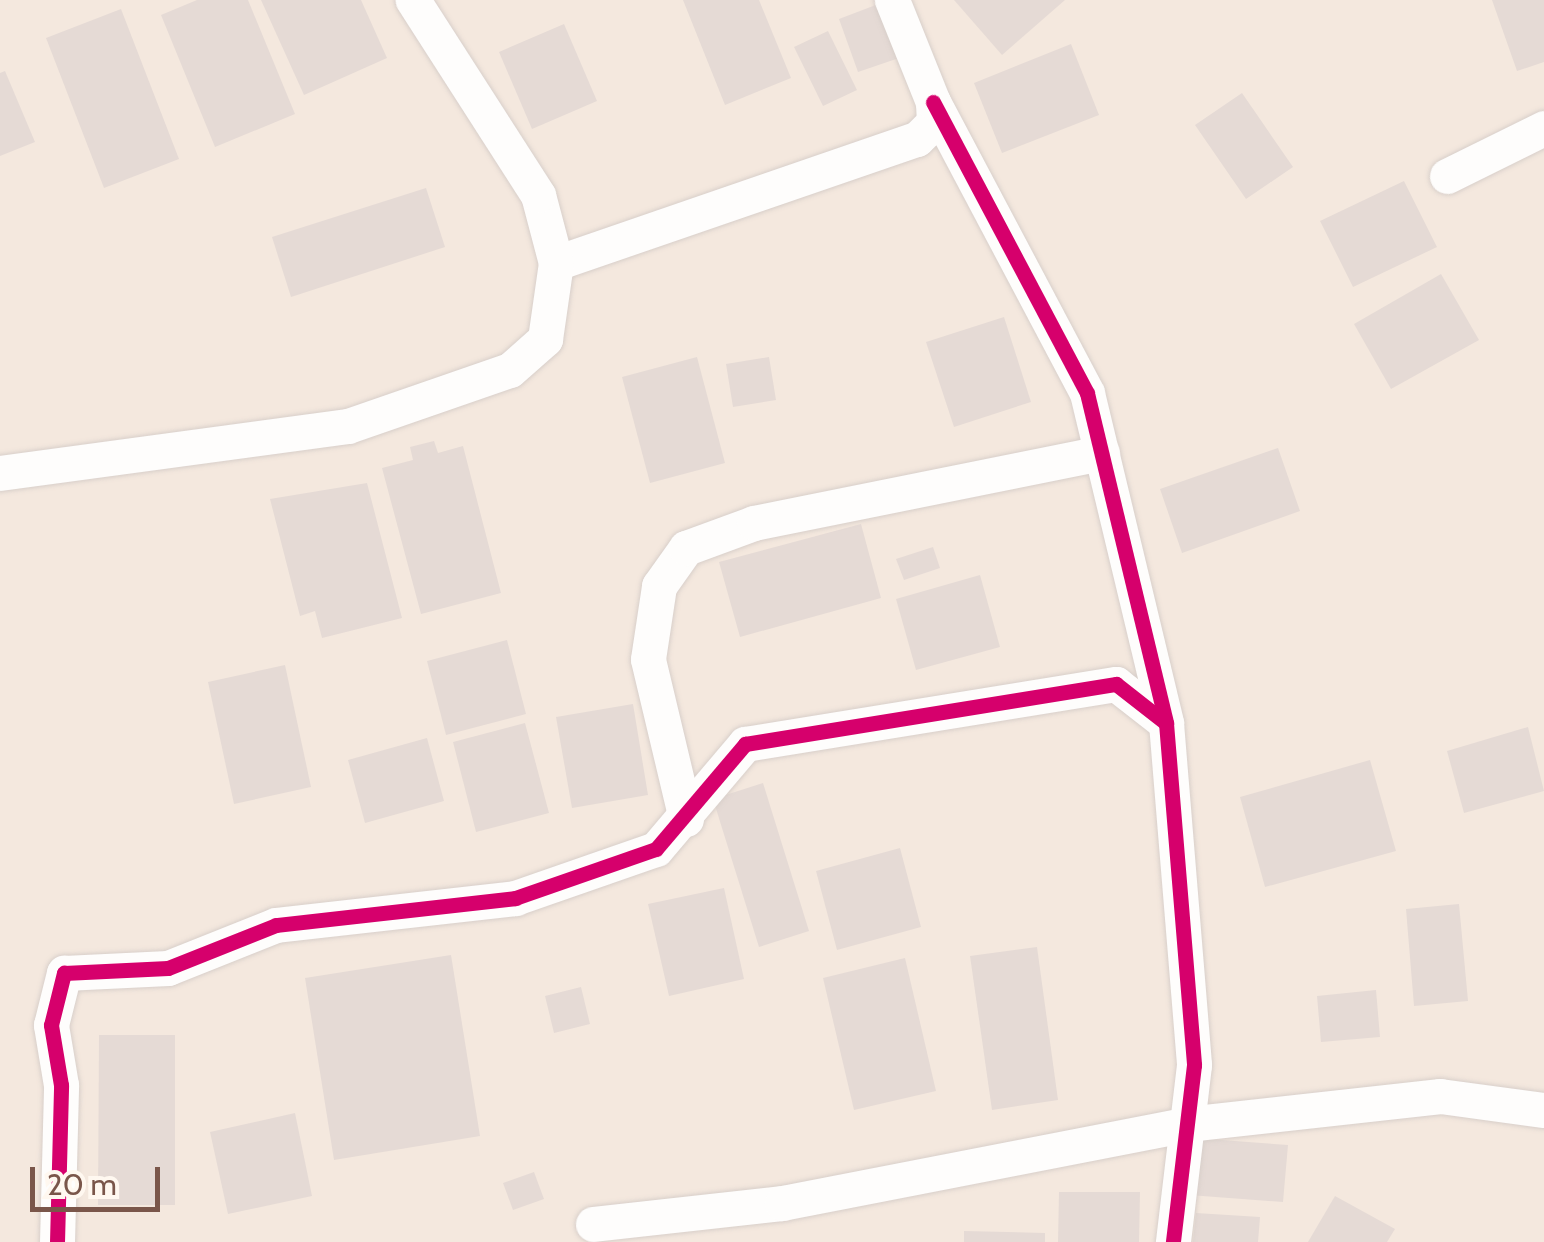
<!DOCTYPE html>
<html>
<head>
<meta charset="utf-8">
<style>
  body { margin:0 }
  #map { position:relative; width:1544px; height:1242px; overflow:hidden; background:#f8f3ee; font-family:Cabin,sans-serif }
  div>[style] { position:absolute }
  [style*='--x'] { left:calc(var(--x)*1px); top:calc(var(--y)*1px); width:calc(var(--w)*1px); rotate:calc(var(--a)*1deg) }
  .residential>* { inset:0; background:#f4e8de }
  .building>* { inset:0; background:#e5dad5 }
  .roads { filter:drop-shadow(0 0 2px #d8cfca) drop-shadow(0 0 2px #d8cfca) }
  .street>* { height:35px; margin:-17.5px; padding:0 17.5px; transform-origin:17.5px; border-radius:17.5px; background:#fefdfc }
  .cycleway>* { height:15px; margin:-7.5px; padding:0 7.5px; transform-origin:7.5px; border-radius:7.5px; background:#d6006c }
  span { translate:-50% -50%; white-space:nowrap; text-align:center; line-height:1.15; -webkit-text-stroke:8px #fff8f0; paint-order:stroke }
  .scale { position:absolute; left:30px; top:1167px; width:130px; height:45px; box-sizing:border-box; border:5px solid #7a564a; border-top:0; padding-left:12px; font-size:30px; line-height:35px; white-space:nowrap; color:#7a564a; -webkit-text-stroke:8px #fff8f0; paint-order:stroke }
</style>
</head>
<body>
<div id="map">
  <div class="residential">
    <i style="clip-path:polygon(0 0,1544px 0,1544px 1242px,0 1242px)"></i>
  </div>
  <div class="building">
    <i style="clip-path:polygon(197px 0,248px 0,295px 114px,215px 147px,161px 15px)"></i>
    <i style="clip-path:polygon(261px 0,361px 0,387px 58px,304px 95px)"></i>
    <i style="clip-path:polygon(683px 0,759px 0,791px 78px,725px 105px)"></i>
    <i style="clip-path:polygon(954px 0,1065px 0,1002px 55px)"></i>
    <i style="clip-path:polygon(1492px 0,1544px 0,1544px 62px,1517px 71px)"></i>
    <i style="clip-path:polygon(881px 3px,902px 57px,858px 72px,839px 19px)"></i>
    <i style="clip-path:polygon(121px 9px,179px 159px,104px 188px,46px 38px)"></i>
    <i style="clip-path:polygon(564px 24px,597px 101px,532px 129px,499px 52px)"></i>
    <i style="clip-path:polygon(828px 31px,857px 90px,823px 106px,794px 47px)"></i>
    <i style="clip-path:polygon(1071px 44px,1099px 115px,1002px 153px,974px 83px)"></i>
    <i style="clip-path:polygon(5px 71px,35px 142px,0 156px,0 73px)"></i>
    <i style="clip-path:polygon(1242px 93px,1293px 167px,1246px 199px,1195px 125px)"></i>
    <i style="clip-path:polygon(1404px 181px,1437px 247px,1353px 287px,1320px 221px)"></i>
    <i style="clip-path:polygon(426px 188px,445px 247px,291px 297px,272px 237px)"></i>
    <i style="clip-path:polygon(1441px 274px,1479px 340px,1391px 389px,1354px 324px)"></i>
    <i style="clip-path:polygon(1004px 317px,1031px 402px,954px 427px,926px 342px)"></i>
    <i style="clip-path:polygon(697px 357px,725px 463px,650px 483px,622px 377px)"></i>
    <i style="clip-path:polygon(769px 357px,776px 400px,733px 407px,726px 364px)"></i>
    <i style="clip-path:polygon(434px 441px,438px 453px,463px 446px,501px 593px,421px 614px,382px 468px,413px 460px,410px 447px)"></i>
    <i style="clip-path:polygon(1278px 448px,1300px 511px,1182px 553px,1160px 489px)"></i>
    <i style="clip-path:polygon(367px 483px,402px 618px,322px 638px,315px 611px,300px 616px,270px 499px)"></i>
    <i style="clip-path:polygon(861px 524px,881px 598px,740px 637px,719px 562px)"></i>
    <i style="clip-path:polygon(933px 547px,940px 568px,904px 580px,896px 559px)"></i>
    <i style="clip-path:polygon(980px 575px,1000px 647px,916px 670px,896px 599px)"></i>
    <i style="clip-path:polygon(507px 640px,526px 714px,446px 735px,427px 661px)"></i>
    <i style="clip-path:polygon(285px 665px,311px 787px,234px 804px,208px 682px)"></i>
    <i style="clip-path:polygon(633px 704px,648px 795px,572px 808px,556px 717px)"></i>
    <i style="clip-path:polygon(525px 723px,549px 813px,476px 832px,453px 742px)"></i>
    <i style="clip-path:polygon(1528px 727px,1544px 791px,1464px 813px,1447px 751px)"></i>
    <i style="clip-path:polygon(427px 738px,444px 801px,365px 823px,348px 760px)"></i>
    <i style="clip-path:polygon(1370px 760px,1396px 851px,1265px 887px,1240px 797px)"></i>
    <i style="clip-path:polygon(763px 783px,809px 931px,759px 947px,713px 799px)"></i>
    <i style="clip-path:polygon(900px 848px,921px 927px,837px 950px,816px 871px)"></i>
    <i style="clip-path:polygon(724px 888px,744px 979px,669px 996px,648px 904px)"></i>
    <i style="clip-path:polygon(1459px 904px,1468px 1001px,1414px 1006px,1406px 909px)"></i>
    <i style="clip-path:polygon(1037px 947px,1058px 1100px,992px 1110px,970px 956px)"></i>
    <i style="clip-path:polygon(451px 955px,480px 1136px,334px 1160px,305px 978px)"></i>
    <i style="clip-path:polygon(905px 958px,936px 1091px,854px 1110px,823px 978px)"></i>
    <i style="clip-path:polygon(581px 987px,590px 1024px,554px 1033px,545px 996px)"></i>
    <i style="clip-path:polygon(1376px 990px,1380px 1037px,1321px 1042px,1317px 996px)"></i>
    <i style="clip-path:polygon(99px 1035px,175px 1035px,175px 1205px,98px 1205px)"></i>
    <i style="clip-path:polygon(295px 1113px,312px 1196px,228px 1214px,210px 1132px)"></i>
    <i style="clip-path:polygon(1194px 1138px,1288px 1145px,1283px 1202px,1189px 1195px)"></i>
    <i style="clip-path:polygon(534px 1172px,544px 1199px,513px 1210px,503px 1183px)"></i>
    <i style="clip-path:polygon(1059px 1192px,1140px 1192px,1139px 1242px,1058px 1242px)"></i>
    <i style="clip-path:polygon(1335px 1196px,1395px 1229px,1387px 1242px,1308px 1242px)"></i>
    <i style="clip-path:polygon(1196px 1213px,1260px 1217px,1258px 1242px,1193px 1242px)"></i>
    <i style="clip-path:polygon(964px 1231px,1045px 1233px,1045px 1242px,964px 1242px)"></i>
  </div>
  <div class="roads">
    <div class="street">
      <i style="--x:933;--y:102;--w:329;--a:62.1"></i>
      <i style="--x:1087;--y:393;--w:339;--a:76.5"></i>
      <i style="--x:1166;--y:723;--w:343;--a:85.3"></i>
      <i style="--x:1194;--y:1065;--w:178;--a:96.8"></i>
      <i style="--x:1447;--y:176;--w:108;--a:-26.3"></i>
      <i style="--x:556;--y:263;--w:382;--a:-19"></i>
      <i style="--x:917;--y:139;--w:24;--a:-45"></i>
      <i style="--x:934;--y:122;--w:20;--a:-93"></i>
      <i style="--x:933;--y:102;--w:110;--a:-111.9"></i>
      <i style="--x:0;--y:473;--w:351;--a:-7.7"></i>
      <i style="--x:348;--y:426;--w:171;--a:-19.1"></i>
      <i style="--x:510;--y:370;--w:47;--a:-41.5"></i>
      <i style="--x:545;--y:339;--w:77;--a:-81.8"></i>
      <i style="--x:556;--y:263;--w:70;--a:-104.8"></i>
      <i style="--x:538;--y:195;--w:232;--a:-122.7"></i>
      <i style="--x:686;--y:819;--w:164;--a:-103.4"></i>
      <i style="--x:648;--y:659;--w:74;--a:-81.4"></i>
      <i style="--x:659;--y:586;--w:47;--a:-54.6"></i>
      <i style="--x:686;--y:548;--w:72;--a:-20.2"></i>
      <i style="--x:754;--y:523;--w:355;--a:-11.4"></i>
      <i style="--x:593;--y:1224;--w:190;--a:-6.3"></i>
      <i style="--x:782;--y:1203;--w:413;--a:-11"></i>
      <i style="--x:1187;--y:1124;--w:255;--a:-6.3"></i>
      <i style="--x:1440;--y:1096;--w:105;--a:7.7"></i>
      <i style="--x:57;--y:1242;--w:157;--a:-88.5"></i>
      <i style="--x:61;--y:1085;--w:61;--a:-99.5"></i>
      <i style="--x:51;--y:1025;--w:54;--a:-76"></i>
      <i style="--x:64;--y:973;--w:104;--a:-2.8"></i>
      <i style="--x:168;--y:968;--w:116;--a:-21.7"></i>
      <i style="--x:276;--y:925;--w:241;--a:-6.4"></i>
      <i style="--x:515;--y:898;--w:149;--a:-19.2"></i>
      <i style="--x:656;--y:849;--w:138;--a:-49.7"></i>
      <i style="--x:745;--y:744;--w:376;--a:-9.2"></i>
      <i style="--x:1116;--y:684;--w:63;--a:38"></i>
    </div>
  </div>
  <div class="cycleway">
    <i style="--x:933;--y:102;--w:329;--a:62.1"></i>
    <i style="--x:1087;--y:393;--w:339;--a:76.5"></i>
    <i style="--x:1166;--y:723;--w:343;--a:85.3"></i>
    <i style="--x:1194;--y:1065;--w:178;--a:96.8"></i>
    <i style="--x:57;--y:1242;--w:157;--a:-88.5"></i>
    <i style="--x:61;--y:1085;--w:61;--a:-99.5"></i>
    <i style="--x:51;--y:1025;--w:54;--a:-76"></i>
    <i style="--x:64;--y:973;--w:104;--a:-2.8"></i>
    <i style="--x:168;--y:968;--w:116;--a:-21.7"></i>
    <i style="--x:276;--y:925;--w:241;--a:-6.4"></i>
    <i style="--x:515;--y:898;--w:149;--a:-19.2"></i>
    <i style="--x:656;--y:849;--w:138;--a:-49.7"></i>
    <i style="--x:745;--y:744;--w:376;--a:-9.2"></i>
    <i style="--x:1116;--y:684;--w:63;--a:38"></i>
  </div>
  <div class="scale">20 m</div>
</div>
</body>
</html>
